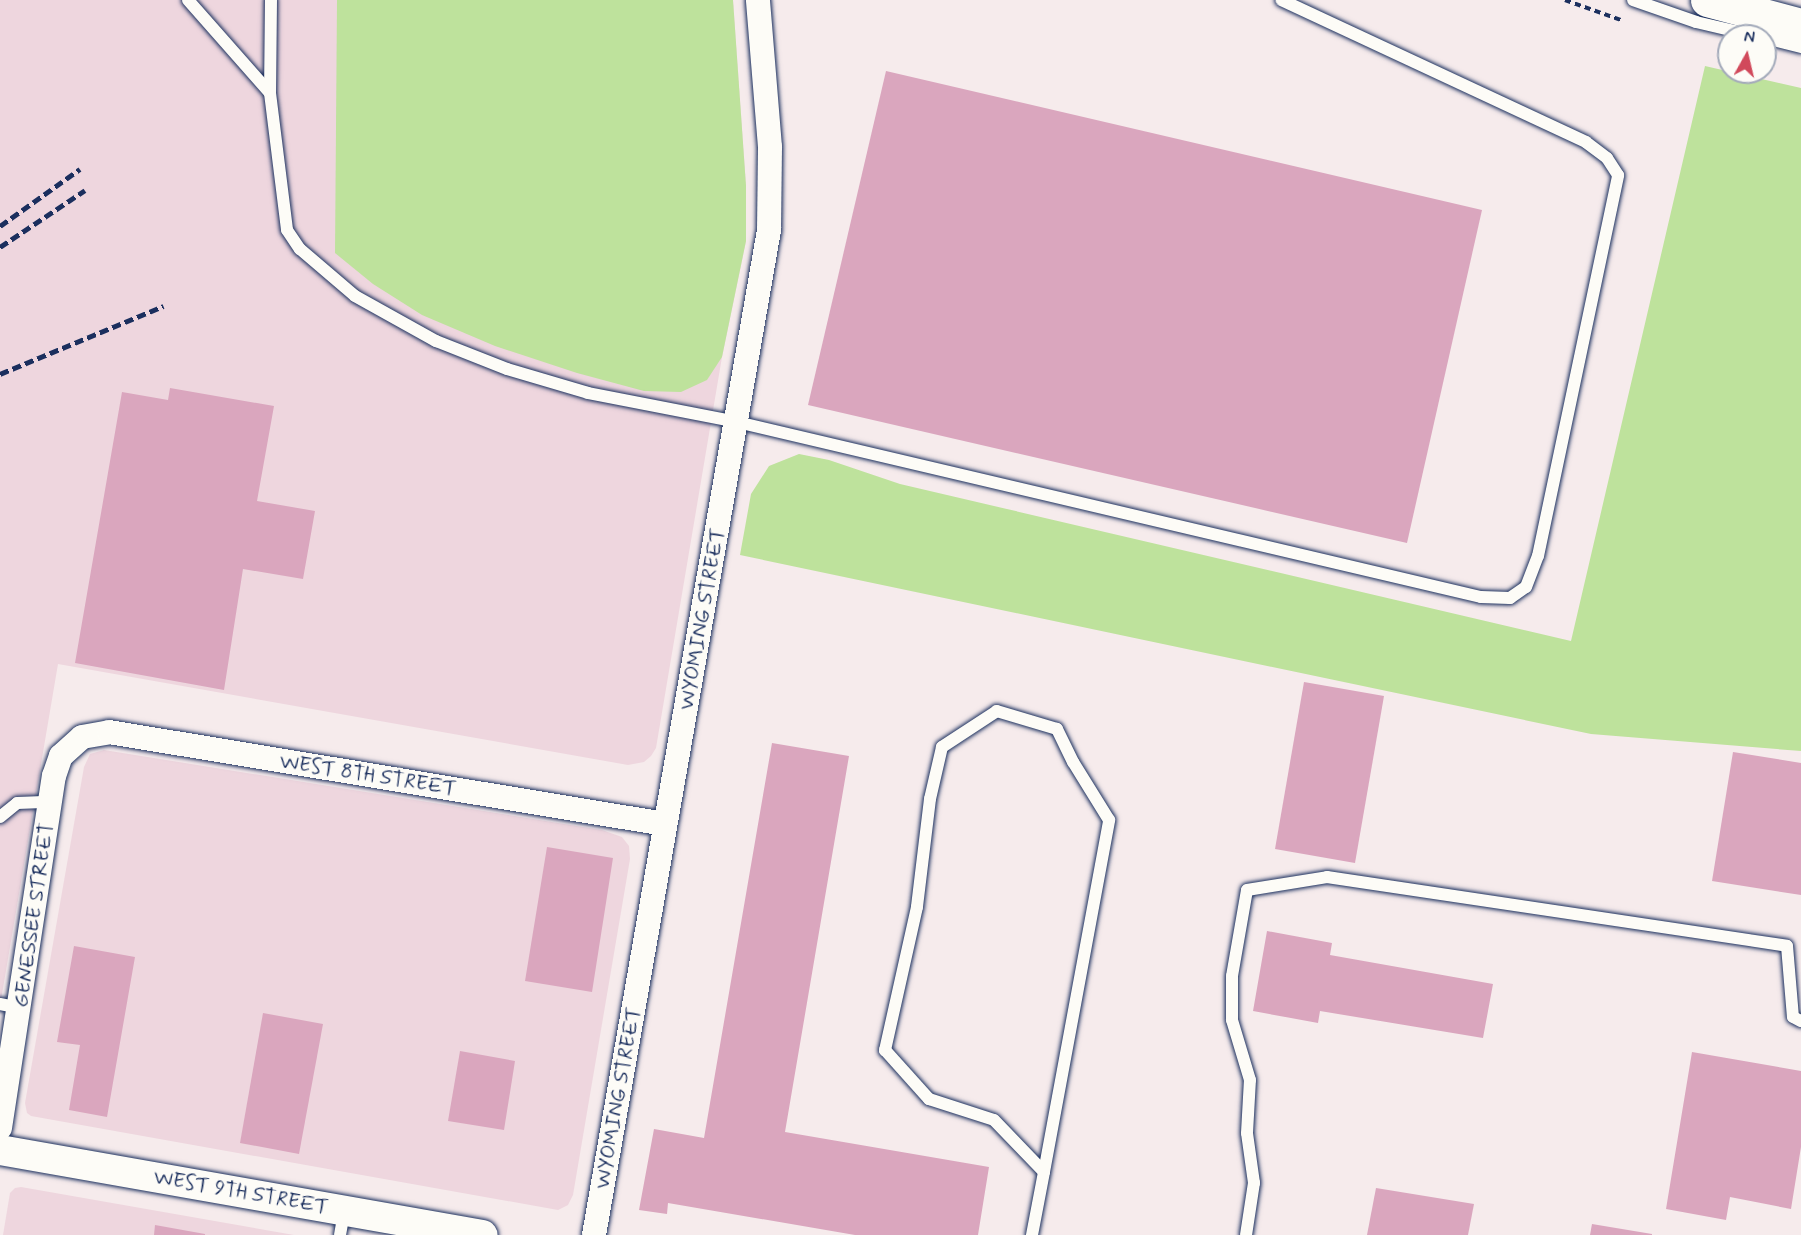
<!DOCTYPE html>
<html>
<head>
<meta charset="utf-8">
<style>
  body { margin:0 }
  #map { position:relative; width:1801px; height:1235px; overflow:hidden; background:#f6ebec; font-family:Mynerve,sans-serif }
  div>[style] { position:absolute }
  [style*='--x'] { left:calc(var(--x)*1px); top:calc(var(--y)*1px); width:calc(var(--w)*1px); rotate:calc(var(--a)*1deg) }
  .built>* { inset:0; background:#eed6de }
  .green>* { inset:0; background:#bee29c }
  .building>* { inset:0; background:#daa6be }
  .path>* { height:4px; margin-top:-2px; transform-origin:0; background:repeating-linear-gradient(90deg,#1b2f5e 0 6px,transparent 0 10.5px) }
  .roads { filter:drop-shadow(0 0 2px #1b2f5e) drop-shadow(0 0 2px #1b2f5e) }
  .service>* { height:12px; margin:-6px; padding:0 6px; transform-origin:6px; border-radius:6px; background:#fdfcf7 }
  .minor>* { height:24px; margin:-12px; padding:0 12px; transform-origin:12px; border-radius:12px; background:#fdfcf7 }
  .tertiary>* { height:30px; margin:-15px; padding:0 15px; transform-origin:15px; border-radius:15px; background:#fdfcf7 }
  .motorway>* { height:33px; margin:-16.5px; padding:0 16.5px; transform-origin:16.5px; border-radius:16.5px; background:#fdfcf7 }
  .rail>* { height:4.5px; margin-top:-2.25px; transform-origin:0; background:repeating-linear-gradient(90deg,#1b2f5e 0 9px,transparent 0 13.5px) }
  span { translate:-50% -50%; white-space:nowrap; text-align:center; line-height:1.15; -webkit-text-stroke:4.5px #fdfcf7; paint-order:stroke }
  .street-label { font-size:21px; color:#1b2f5e }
  .north { position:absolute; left:1717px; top:24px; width:60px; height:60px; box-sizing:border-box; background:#fdfcf7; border:2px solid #a3aaba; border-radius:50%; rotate:8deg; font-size:16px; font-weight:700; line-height:24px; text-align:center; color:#1b2f5e }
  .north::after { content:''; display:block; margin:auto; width:21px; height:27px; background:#d1495b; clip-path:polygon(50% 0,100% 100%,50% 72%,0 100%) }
</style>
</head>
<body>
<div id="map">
  <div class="built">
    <i style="clip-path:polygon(0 0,733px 0,746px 186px,746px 241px,722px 357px,656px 748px,651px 756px,644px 762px,628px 765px,58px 664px,0 1006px)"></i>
    <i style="clip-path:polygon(104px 750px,602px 830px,622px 837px,629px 846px,630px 859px,573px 1195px,568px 1205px,558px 1210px,31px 1116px,27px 1113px,25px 1103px,84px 767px,90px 754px)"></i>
    <i style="clip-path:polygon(21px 1187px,294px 1235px,3px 1235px,10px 1193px,15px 1188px)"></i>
  </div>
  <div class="green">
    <i style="clip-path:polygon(337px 0,733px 0,746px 186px,746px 241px,722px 357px,707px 380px,681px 392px,644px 391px,577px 373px,495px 346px,422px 315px,373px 284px,335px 253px)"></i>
    <i style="clip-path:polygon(1705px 66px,1801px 88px,1801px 751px,1591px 734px,740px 555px,751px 494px,769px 466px,799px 454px,829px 460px,900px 484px,1571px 641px)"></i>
  </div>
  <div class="building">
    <i style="clip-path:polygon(886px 71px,1482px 210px,1407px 543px,808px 405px)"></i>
    <i style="clip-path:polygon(170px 388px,274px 406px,257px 501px,315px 511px,303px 579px,243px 569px,224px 690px,75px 663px,122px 392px,168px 400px)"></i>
    <i style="clip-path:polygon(1304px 682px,1384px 696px,1355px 863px,1275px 849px)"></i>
    <i style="clip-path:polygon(772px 743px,849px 756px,785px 1132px,989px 1167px,978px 1235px,855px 1235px,668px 1203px,667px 1214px,639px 1210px,654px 1129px,704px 1138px)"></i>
    <i style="clip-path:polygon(1733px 752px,1801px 763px,1801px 895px,1712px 881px)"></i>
    <i style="clip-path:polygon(547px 847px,613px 858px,592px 992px,525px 981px)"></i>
    <i style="clip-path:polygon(1267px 931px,1332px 943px,1330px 955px,1493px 984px,1483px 1038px,1320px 1011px,1318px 1023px,1253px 1011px)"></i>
    <i style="clip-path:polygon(74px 946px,135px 957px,107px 1117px,69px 1110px,80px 1045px,57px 1042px)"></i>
    <i style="clip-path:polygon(263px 1013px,323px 1024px,299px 1154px,240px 1143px)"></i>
    <i style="clip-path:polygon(460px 1051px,515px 1061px,504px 1130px,448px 1121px)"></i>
    <i style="clip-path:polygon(1692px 1052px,1801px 1071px,1801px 1147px,1791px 1209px,1730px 1197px,1726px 1220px,1666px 1209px)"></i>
    <i style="clip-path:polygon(1376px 1188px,1474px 1204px,1468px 1235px,1367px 1235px)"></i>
    <i style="clip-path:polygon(1592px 1224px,1652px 1234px,1652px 1235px,1590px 1235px)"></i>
    <i style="clip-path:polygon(155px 1225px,205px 1234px,205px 1235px,154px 1235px)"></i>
  </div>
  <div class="path">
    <i style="--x:1565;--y:0;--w:59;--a:19.7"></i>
  </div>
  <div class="roads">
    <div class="service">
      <i style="--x:188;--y:0;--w:124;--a:48.6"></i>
      <i style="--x:271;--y:0;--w:93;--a:90.6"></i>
      <i style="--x:270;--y:93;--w:138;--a:82.9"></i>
      <i style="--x:287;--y:230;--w:23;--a:56"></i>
      <i style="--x:300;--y:249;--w:72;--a:40.5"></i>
      <i style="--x:355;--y:296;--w:93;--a:29.1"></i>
      <i style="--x:436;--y:341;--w:76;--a:21.5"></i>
      <i style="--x:507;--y:369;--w:84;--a:16.5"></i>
      <i style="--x:588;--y:393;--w:152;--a:11"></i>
      <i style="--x:737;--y:422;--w:764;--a:13.24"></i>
      <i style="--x:1481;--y:597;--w:29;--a:2"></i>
      <i style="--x:1510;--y:598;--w:19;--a:-35"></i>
      <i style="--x:1526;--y:587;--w:33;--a:-69"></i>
      <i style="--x:1538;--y:556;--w:389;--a:-78.1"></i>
      <i style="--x:1618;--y:175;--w:20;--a:-123"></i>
      <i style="--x:1607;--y:158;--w:26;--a:-143"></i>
      <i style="--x:1586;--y:142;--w:336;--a:-155"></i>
      <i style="--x:1633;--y:0;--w:67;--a:19.2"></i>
      <i style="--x:1696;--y:22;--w:62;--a:13.1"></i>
      <i style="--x:1765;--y:38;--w:37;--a:14"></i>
      <i style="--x:0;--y:817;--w:22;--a:-39"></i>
      <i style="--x:17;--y:803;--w:33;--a:-2"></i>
      <i style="--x:0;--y:1004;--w:20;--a:11"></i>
      <i style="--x:340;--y:1235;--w:23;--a:-80"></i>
      <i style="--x:1032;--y:1235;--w:64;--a:-79.2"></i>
      <i style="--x:1044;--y:1172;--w:358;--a:-79.5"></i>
      <i style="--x:1109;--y:820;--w:68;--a:-121.8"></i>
      <i style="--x:1073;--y:762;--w:37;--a:-116"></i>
      <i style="--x:1057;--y:729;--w:63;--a:-163.3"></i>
      <i style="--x:997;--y:711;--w:66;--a:146.8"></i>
      <i style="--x:942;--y:747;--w:53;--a:103"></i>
      <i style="--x:930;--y:799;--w:109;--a:96.9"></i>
      <i style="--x:917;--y:907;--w:147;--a:102.6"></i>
      <i style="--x:885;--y:1050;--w:66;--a:48.1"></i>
      <i style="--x:929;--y:1099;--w:68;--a:17.9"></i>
      <i style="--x:994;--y:1120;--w:72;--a:46.1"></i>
      <i style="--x:1246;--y:1235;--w:53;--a:-81.3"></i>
      <i style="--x:1254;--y:1183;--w:50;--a:-98"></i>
      <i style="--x:1247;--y:1133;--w:53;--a:-86.8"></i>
      <i style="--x:1250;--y:1080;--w:63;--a:-106.7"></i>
      <i style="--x:1232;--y:1020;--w:44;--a:-90"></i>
      <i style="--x:1232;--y:976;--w:87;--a:-80.1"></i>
      <i style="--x:1247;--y:890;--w:81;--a:-9.2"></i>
      <i style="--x:1327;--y:877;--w:465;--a:8.5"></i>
      <i style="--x:1787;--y:946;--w:71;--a:85.2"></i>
      <i style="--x:1793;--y:1017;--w:9;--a:27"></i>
    </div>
    <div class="minor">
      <i style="--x:0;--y:1128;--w:356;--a:-81.3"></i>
      <i style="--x:54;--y:776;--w:21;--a:-71"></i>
      <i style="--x:61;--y:756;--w:28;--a:-42"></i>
      <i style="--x:82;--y:737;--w:27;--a:-10"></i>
      <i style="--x:109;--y:732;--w:564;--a:9.4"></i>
      <i style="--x:594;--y:1235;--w:1020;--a:-80.12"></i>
      <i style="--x:769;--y:230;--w:83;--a:-89.3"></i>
      <i style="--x:770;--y:147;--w:147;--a:-94.7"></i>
    </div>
    <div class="tertiary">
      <i style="--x:0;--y:1150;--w:490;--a:10"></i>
    </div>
    <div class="motorway">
      <i style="--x:1707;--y:0;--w:97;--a:14.9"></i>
    </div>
  </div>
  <div class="rail">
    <i style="--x:0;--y:226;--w:98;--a:-35.5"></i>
    <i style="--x:0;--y:247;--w:102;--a:-33.8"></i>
    <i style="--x:0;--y:374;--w:177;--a:-22.6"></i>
  </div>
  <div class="street-label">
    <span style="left:702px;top:619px;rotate:-80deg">WYOMING STREET</span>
    <span style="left:368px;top:775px;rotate:9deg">WEST 8TH STREET</span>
    <span style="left:34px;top:915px;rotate:-82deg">GENESSEE STREET</span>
    <span style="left:618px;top:1098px;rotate:-80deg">WYOMING STREET</span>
    <span style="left:241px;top:1192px;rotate:10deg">WEST 9TH STREET</span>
  </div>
  <div class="north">N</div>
</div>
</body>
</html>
